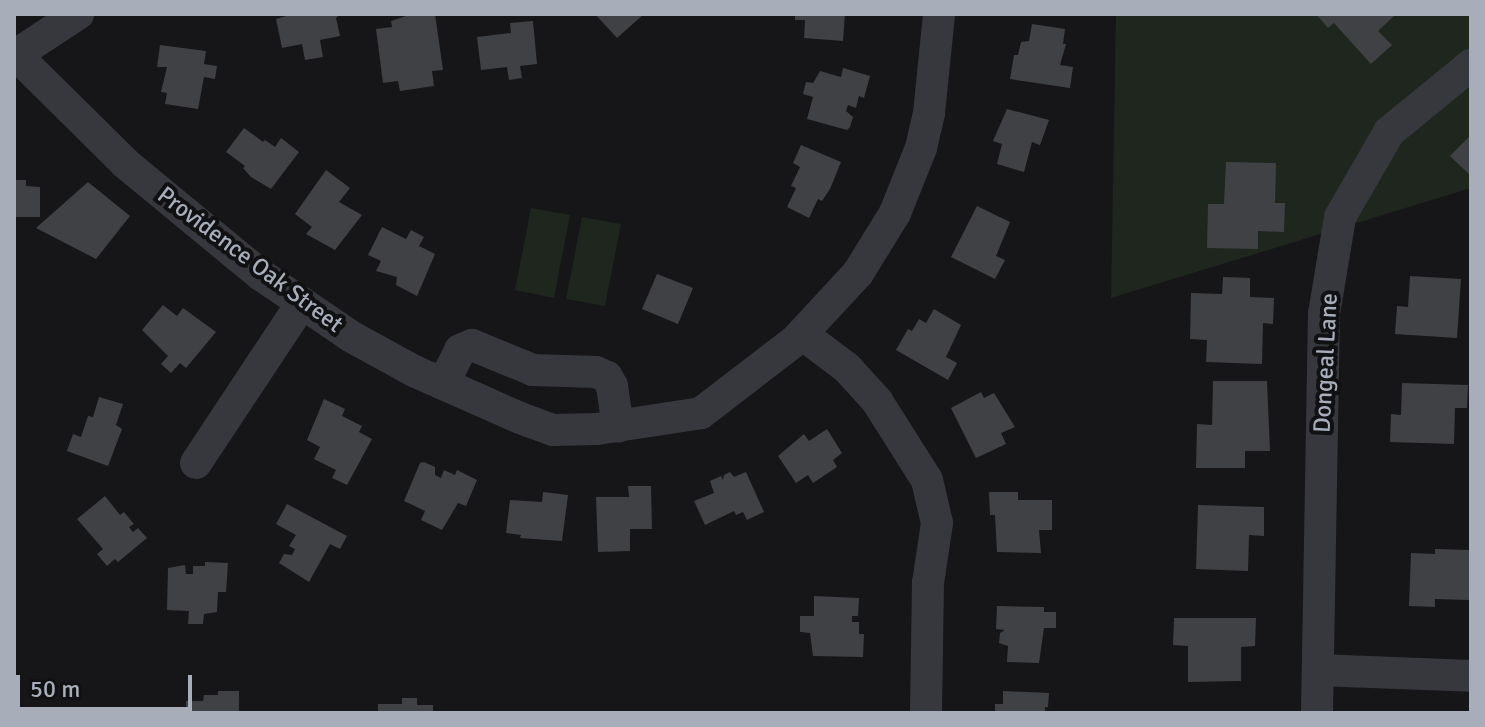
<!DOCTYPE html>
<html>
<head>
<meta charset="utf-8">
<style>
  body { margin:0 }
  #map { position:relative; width:1485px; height:727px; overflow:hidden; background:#161618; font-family:Signika,sans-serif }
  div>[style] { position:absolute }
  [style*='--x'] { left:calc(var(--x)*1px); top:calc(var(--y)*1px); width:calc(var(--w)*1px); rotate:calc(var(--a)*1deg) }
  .green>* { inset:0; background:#1e261e }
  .building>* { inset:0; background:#404145 }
  .minor>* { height:32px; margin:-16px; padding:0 16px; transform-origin:16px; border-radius:16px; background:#37383d }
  span { translate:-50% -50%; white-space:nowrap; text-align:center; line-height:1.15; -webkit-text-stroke:8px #111113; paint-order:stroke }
  .street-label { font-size:24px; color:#a7adb9 }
  .frame { position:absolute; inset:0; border:16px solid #a7adb9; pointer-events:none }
  .scale { position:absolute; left:16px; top:675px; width:176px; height:36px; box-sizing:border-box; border:4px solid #a7adb9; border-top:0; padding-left:10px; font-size:24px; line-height:28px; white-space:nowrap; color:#a7adb9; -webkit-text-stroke:6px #111113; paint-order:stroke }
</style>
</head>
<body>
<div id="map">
  <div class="green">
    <i style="clip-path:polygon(1116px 14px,1471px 14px,1471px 188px,1111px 298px)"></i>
    <i style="clip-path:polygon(531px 208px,570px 215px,554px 298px,515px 290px)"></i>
    <i style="clip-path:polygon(582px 217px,621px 224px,605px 306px,566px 299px)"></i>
  </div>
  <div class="building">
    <i style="clip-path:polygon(293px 14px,340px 14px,336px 18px,340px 36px,320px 40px,323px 57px,305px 60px,302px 44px,282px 48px,276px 19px)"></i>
    <i style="clip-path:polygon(412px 14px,435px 14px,443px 70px,432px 71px,434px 86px,400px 91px,398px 81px,383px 83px,376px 29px,392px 27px,391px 21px)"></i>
    <i style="clip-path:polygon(595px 14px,644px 14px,617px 38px)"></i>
    <i style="clip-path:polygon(795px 14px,845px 14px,843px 41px,804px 38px,805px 20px,795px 20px)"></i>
    <i style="clip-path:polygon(1316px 14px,1396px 14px,1378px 31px,1392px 45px,1371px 64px,1334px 23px,1328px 28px)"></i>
    <i style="clip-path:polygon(533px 21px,537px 64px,520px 66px,522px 78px,509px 80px,507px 67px,481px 70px,477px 37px,511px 33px,510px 23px)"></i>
    <i style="clip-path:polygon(1032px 24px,1065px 29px,1063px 44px,1066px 44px,1060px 65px,1073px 67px,1070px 88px,1010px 79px,1014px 55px,1018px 55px,1021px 42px,1029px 41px)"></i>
    <i style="clip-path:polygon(160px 45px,206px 51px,204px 64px,217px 66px,215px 79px,204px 77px,198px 109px,165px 104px,167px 93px,161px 92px,167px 67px,157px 67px)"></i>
    <i style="clip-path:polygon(843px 68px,870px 76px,864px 98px,859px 96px,856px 108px,848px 105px,846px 111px,853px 117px,850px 127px,847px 130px,807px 119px,813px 97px,803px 94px,806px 82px,813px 83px,820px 71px,841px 77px)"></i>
    <i style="clip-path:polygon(1007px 109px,1049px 120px,1040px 145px,1032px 142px,1024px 172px,997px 164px,1002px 144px,993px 141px)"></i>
    <i style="clip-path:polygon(244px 128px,263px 142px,265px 140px,275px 147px,281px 138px,299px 152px,271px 189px,251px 177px,243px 168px,245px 166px,226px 152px)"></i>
    <i style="clip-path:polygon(1471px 135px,1471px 176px,1450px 156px)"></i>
    <i style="clip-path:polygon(801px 145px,841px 162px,830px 189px,822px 201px,818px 199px,809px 218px,787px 207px,796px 188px,791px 186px,800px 167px,793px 163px)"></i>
    <i style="clip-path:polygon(1226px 162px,1276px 163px,1275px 203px,1285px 203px,1284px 232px,1258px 231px,1258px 249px,1207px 248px,1208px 204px,1224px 204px)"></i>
    <i style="clip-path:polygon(326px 170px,350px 188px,339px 202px,362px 215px,335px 250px,306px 234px,312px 227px,295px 214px)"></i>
    <i style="clip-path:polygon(14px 180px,26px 180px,26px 186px,40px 187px,40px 217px,14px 217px)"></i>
    <i style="clip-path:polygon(88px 182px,130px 216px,96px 259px,36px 228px)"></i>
    <i style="clip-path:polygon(977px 206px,1010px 222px,996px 256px,1005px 260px,995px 279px,951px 257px)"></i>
    <i style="clip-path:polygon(382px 227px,406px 239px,411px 230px,424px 237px,419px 246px,435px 254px,417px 296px,396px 285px,397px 277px,376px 271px,381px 261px,368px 255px)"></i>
    <i style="clip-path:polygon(657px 274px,693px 288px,678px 324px,642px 309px)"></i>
    <i style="clip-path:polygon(1410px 276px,1461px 279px,1457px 338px,1395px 334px,1397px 306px,1408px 307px)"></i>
    <i style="clip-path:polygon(1223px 277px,1250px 278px,1250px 297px,1274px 298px,1273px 324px,1263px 323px,1262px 364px,1206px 362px,1207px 340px,1190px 339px,1191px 293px,1222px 294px)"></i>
    <i style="clip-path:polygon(163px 305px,177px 316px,183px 308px,216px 332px,186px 368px,180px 363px,171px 373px,161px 364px,168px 356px,142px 330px)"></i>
    <i style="clip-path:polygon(934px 309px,961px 325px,946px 357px,957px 363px,948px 380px,896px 350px,908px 329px,912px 331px,919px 319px,926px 323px)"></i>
    <i style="clip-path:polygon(1213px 381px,1267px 381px,1270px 451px,1245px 451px,1245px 468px,1196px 468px,1197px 424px,1212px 425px)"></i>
    <i style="clip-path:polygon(1402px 383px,1468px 385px,1467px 408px,1455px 408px,1454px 444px,1390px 442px,1391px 414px,1401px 415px)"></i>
    <i style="clip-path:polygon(981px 392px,984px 398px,994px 393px,1015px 427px,1001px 433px,1006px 444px,976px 458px,951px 408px)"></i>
    <i style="clip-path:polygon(99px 397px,123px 404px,116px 425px,122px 429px,108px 466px,67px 451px,73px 434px,81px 437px,88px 416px,93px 417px)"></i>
    <i style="clip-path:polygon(324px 399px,345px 409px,342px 416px,362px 426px,359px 432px,372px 439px,347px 485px,332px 478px,336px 470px,314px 459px,320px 447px,307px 440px)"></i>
    <i style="clip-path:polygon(827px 429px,842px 453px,833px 460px,837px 467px,813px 483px,808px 475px,796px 483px,778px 456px,804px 434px,809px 441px)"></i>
    <i style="clip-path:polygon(424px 462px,435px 467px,435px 475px,441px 478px,444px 470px,455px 475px,457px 470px,477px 480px,466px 506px,458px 503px,442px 530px,421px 520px,425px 511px,404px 501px,420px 463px)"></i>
    <i style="clip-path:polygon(730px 472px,734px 477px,746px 472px,764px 512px,747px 520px,743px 512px,736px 515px,734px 511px,705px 525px,694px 501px,714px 493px,710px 481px,721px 476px,723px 480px,724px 475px)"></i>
    <i style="clip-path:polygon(628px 486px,651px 486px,652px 529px,630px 529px,630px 551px,598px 552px,596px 497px,629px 497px)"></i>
    <i style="clip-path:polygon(543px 492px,568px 495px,562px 541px,520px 538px,521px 535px,506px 533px,510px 500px,542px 502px)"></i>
    <i style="clip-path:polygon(989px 492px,1018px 492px,1018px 500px,1052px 500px,1052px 530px,1039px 530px,1041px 553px,997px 552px,995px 515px,990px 515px)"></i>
    <i style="clip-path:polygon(105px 496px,120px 515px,124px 512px,134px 524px,129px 527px,133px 532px,138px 528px,147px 538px,118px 562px,115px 559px,107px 566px,97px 554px,103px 549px,77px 519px)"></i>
    <i style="clip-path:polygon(287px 504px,347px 536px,340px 549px,330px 544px,309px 582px,279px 563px,284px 554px,292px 555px,295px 549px,289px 546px,296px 535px,276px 524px)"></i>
    <i style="clip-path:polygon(1198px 505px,1264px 507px,1264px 536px,1249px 535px,1248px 571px,1196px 569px)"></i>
    <i style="clip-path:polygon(1435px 549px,1471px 550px,1469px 600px,1435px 599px,1435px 607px,1409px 606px,1411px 553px,1435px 554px)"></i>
    <i style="clip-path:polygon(205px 562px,228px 563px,226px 592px,218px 592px,217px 612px,204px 614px,203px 624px,188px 624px,189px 611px,167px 610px,168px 568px,185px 565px,186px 574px,193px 574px,193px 566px,205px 566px)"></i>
    <i style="clip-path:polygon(814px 596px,859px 598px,858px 616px,852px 616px,852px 622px,859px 622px,859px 634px,864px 634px,863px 657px,813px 656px,810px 633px,800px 632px,800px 616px,814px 616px)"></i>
    <i style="clip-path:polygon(997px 606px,1044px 607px,1044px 612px,1056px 612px,1056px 628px,1044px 628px,1039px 663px,1007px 662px,1008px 646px,999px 643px,1000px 633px,1005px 630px,996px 629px)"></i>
    <i style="clip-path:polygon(1174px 618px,1256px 618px,1255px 646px,1241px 647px,1241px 681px,1188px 682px,1188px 646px,1173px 645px)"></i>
    <i style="clip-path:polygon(218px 691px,239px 691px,239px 713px,186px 713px,186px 701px,203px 701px,204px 695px,218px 695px)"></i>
    <i style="clip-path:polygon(1003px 691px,1049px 693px,1048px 707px,1045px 707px,1045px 713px,995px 712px,995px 704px,1003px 704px)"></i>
    <i style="clip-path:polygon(402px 698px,417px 698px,417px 705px,433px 705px,433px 713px,378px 713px,378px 704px,402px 704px)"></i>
  </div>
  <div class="minor">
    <i style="--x:14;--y:53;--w:156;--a:44.7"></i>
    <i style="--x:125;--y:163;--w:176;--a:39.5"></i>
    <i style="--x:261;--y:275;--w:110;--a:34.3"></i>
    <i style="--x:352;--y:337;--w:71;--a:28.7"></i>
    <i style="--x:414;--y:371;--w:116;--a:23.9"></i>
    <i style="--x:520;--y:418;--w:35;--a:20"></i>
    <i style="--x:553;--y:430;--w:44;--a:-1.3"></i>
    <i style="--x:597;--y:429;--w:105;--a:-8.7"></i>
    <i style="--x:701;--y:413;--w:118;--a:-37.5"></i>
    <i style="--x:795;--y:341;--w:93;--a:-47.2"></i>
    <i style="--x:858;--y:273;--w:70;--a:-58.3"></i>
    <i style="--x:895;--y:213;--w:70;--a:-68.2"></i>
    <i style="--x:921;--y:148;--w:36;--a:-77"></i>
    <i style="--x:929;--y:113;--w:100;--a:-84.2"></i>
    <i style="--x:14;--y:56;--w:77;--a:-33.3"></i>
    <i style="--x:802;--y:334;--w:56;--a:37.1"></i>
    <i style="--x:847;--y:368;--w:45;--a:47.7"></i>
    <i style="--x:877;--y:401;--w:93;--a:57.7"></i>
    <i style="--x:927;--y:480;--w:44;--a:76.9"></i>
    <i style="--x:937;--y:523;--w:61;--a:98.5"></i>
    <i style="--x:928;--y:583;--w:130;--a:90.9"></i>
    <i style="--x:443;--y:384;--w:38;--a:-63"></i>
    <i style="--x:460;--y:350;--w:13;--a:-23"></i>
    <i style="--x:472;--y:345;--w:66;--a:22.3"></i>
    <i style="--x:533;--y:370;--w:63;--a:1.8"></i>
    <i style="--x:596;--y:372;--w:12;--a:24"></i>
    <i style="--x:607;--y:377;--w:10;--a:61"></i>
    <i style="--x:612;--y:386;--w:41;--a:81.7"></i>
    <i style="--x:196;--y:463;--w:192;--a:-56.5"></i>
    <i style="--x:1318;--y:670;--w:153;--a:2.2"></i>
    <i style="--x:1317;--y:713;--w:399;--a:-89"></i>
    <i style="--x:1324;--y:314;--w:98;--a:-80.6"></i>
    <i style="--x:1340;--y:217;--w:98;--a:-60"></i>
    <i style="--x:1389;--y:132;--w:106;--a:-39.3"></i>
  </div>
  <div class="street-label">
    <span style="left:250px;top:260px;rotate:37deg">Providence Oak Street</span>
    <span style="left:1326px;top:363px;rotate:-87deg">Dongeal Lane</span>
  </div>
  <div class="frame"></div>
  <div class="scale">50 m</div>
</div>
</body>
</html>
